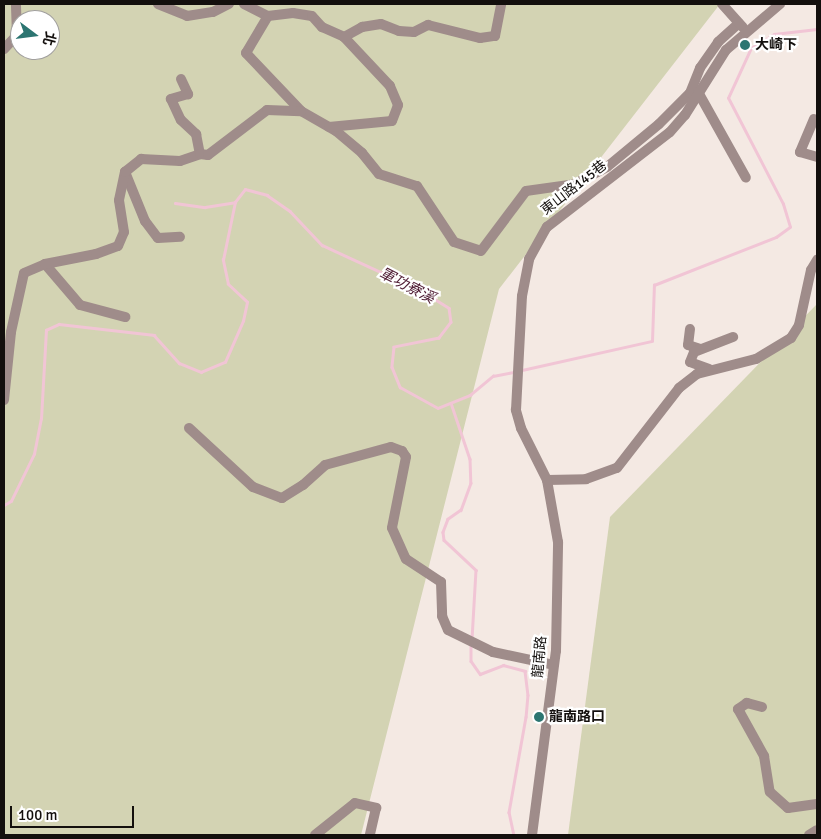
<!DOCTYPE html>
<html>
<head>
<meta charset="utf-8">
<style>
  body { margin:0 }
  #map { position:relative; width:821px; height:839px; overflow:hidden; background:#f4e9e3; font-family:Signika,"Noto Sans TC",sans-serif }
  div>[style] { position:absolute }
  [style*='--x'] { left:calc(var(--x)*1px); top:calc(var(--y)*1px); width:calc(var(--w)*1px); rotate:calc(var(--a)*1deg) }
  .green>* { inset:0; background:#d3d3b3 }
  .stream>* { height:2.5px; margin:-1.25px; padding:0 1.25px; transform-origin:1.25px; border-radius:1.25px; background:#f1c5d5 }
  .minor>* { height:10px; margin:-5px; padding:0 5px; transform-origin:5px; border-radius:5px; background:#9f8c8a }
  .dots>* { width:14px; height:14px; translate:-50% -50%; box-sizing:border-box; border:2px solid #fff; border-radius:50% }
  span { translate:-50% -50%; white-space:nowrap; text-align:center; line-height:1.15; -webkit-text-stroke:4.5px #fff; paint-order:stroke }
  .poi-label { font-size:14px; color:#130f0d; font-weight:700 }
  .left { translate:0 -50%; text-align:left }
  .street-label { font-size:14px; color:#130f0d }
  .water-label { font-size:15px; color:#4b172f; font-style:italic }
  .frame { position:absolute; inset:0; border:5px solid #130f0d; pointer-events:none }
  .north { position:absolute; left:10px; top:10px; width:50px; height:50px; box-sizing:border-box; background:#fff; border:1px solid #a19f9e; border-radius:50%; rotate:105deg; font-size:14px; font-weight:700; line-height:20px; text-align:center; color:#130f0d }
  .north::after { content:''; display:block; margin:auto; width:18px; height:22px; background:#2c7571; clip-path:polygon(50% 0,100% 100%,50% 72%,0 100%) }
  .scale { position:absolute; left:10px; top:806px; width:124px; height:22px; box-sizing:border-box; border:2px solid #130f0d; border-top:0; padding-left:6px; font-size:15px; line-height:18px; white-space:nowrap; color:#130f0d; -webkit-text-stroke:4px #fff; paint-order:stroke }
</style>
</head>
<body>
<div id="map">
  <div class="green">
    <i style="clip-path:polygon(evenodd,4px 4px,720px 4px,499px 289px,361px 835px,4px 835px,4px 4px,20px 20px,50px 20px,50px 50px,20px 50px,20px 20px)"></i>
    <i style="clip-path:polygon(817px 304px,817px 835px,568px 835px,610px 517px)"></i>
  </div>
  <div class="stream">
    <i style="--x:175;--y:203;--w:30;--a:8"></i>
    <i style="--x:205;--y:207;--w:30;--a:-9"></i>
    <i style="--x:522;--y:370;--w:133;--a:-12.6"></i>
    <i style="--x:652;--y:341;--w:56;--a:-88"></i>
    <i style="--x:654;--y:285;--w:131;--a:-21.5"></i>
    <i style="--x:776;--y:237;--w:17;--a:-36"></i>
    <i style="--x:790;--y:227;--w:24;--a:-107"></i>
    <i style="--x:783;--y:204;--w:119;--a:-117.4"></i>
    <i style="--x:728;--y:98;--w:55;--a:-65.3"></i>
    <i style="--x:751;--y:48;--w:27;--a:-31"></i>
    <i style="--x:774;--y:34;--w:43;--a:-6.6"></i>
    <i style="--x:451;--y:403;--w:59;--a:71.3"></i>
    <i style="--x:470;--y:459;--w:24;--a:88"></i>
    <i style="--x:471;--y:483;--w:29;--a:110"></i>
    <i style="--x:461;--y:510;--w:16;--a:145"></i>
    <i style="--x:448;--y:519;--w:14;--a:111"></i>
    <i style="--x:443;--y:532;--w:8;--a:83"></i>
    <i style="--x:444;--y:540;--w:44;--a:43.2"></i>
    <i style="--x:476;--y:570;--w:70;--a:93.3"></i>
    <i style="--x:4;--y:505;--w:8;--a:-30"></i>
    <i style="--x:11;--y:501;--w:52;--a:-63.9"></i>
    <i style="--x:34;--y:454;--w:36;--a:-79"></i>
    <i style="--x:41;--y:419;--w:89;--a:-86.8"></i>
    <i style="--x:46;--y:330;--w:14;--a:-25"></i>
    <i style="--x:59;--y:324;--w:96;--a:6.6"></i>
    <i style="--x:154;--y:335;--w:38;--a:48"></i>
    <i style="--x:179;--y:363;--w:24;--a:22"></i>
    <i style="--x:201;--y:372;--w:26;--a:-23"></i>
    <i style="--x:225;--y:362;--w:45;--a:-66.3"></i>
    <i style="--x:243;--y:321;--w:19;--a:-78"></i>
    <i style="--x:247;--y:302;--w:26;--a:-137"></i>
    <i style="--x:228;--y:284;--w:25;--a:-102"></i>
    <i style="--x:223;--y:260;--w:59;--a:-78.3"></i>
    <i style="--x:235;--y:202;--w:16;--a:-52"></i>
    <i style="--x:245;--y:189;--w:23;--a:15"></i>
    <i style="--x:267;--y:195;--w:28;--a:35"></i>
    <i style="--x:290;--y:211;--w:47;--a:46.7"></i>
    <i style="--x:322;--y:245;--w:110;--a:24.7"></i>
    <i style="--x:422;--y:291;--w:32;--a:32"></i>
    <i style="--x:449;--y:308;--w:14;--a:82"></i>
    <i style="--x:451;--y:322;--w:20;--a:127"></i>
    <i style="--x:439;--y:338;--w:46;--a:168.7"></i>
    <i style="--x:394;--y:347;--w:20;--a:96"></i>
    <i style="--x:392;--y:367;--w:22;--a:68"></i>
    <i style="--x:400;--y:387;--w:43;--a:28.9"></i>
    <i style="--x:438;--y:408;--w:35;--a:-22"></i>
    <i style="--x:470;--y:395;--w:30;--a:-40"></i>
    <i style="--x:493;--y:376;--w:21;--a:-11"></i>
    <i style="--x:471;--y:645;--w:16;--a:90"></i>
    <i style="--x:471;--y:661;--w:16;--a:55"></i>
    <i style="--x:480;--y:674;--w:25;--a:-21"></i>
    <i style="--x:503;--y:665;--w:23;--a:15"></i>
    <i style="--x:525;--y:671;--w:24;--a:83"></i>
    <i style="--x:528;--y:695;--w:22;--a:95"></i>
    <i style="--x:526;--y:717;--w:97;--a:100.1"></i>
    <i style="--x:509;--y:812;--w:24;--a:78"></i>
  </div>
  <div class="minor">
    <i style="--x:158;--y:4;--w:31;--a:22"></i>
    <i style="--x:187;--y:16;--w:26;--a:-9"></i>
    <i style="--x:213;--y:12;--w:18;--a:-27"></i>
    <i style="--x:244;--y:4;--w:27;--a:27"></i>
    <i style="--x:268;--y:16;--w:43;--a:120.7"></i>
    <i style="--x:246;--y:53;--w:80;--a:46.5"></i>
    <i style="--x:301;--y:111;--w:40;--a:29.7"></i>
    <i style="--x:336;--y:131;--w:34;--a:40"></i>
    <i style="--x:362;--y:153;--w:27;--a:51"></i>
    <i style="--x:379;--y:174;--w:40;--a:18"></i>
    <i style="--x:417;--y:186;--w:67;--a:56.5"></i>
    <i style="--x:454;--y:242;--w:28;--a:18"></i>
    <i style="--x:481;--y:251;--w:75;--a:-53.1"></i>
    <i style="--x:526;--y:191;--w:49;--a:-8.1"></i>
    <i style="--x:575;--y:184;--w:36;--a:-28"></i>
    <i style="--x:607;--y:167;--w:67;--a:-39.6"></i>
    <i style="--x:659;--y:124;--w:44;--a:-45"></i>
    <i style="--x:690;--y:93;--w:27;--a:-68"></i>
    <i style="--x:700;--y:68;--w:32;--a:-55"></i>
    <i style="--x:718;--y:42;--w:28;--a:-42"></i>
    <i style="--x:722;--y:4;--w:31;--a:48"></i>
    <i style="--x:268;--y:16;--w:25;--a:-7"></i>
    <i style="--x:293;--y:13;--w:19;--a:9"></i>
    <i style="--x:312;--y:16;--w:15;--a:48"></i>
    <i style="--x:322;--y:27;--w:24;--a:24"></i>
    <i style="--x:4;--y:49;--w:19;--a:-47"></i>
    <i style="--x:17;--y:35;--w:31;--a:-92"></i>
    <i style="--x:181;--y:79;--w:17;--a:65"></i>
    <i style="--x:188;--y:94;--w:18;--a:164"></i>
    <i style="--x:171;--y:99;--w:23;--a:65"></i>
    <i style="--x:181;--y:120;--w:21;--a:43"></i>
    <i style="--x:196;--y:134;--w:20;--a:79"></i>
    <i style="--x:698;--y:92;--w:98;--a:60.8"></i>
    <i style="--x:814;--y:119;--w:36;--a:113"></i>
    <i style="--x:800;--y:152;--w:18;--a:16"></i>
    <i style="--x:329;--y:127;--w:63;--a:-5.4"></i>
    <i style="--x:392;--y:121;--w:17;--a:-69"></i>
    <i style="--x:398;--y:105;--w:21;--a:-113"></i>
    <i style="--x:390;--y:86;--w:67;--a:-133.2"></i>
    <i style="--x:344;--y:37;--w:21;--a:-29"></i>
    <i style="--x:362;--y:27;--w:19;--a:-9"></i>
    <i style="--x:381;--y:24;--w:19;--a:21"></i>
    <i style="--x:399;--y:31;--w:15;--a:4"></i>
    <i style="--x:414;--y:32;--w:16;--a:-27"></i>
    <i style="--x:428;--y:25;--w:54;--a:14"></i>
    <i style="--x:480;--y:38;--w:15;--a:-8"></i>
    <i style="--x:495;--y:36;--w:33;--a:-79"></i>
    <i style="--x:125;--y:172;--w:53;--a:67.8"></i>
    <i style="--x:145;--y:221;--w:21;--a:53"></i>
    <i style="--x:158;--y:238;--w:22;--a:-3"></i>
    <i style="--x:45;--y:264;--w:54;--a:49.5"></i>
    <i style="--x:80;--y:305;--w:47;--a:14.9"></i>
    <i style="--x:690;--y:329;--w:16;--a:97"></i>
    <i style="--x:688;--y:345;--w:13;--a:18"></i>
    <i style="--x:709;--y:369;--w:20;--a:-160"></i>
    <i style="--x:690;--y:362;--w:11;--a:-68"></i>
    <i style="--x:694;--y:352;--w:42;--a:-21"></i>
    <i style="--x:4;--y:400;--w:68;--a:-84.1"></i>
    <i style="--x:11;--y:332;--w:60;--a:-77.6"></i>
    <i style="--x:24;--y:273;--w:23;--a:-23"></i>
    <i style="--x:45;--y:264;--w:52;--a:-11.1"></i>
    <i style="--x:96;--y:254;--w:23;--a:-20"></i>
    <i style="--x:118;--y:246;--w:15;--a:-67"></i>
    <i style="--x:124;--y:232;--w:32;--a:-99"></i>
    <i style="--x:119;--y:200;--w:29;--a:-78"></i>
    <i style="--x:125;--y:172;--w:21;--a:-39"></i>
    <i style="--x:141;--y:159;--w:39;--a:3"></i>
    <i style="--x:180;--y:161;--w:21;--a:-19"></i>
    <i style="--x:200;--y:154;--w:8;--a:7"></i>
    <i style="--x:208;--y:155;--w:74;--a:-37.3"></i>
    <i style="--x:267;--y:110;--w:34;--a:2"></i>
    <i style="--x:189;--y:428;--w:87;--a:42.7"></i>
    <i style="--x:253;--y:487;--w:31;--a:21"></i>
    <i style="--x:282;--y:498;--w:25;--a:-32"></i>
    <i style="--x:303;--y:485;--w:30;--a:-42"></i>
    <i style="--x:325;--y:465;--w:68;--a:-15.3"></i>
    <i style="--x:391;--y:447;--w:12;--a:20"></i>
    <i style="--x:402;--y:451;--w:7;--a:56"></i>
    <i style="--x:406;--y:457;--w:72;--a:101.2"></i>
    <i style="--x:392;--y:528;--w:34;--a:66"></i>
    <i style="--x:406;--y:559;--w:42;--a:33.3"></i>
    <i style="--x:441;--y:582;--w:34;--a:88"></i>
    <i style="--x:442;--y:616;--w:15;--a:67"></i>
    <i style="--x:448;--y:630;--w:50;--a:26.1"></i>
    <i style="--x:493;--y:652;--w:62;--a:12"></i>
    <i style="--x:547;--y:480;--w:39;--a:-1"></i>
    <i style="--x:586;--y:479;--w:33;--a:-20"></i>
    <i style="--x:617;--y:468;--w:101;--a:-52.2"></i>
    <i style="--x:679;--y:388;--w:23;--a:-38"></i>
    <i style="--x:697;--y:374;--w:61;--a:-14.3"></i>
    <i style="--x:756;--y:359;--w:41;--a:-31"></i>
    <i style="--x:791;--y:338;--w:15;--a:-58"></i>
    <i style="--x:799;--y:325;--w:56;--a:-77.7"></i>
    <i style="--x:811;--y:270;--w:12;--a:-59"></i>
    <i style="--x:762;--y:707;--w:16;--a:-165"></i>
    <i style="--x:747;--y:703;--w:11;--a:146"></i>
    <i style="--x:738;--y:709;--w:54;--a:61"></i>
    <i style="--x:764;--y:756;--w:36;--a:81"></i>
    <i style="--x:770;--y:792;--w:24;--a:42"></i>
    <i style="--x:788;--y:808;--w:29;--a:-8"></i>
    <i style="--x:315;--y:835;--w:51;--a:-38.7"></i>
    <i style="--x:355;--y:803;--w:22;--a:13"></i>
    <i style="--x:376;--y:808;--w:28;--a:103"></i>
    <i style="--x:532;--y:835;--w:186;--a:-82.6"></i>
    <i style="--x:556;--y:651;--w:109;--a:-88.9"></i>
    <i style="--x:558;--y:542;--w:63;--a:-100.1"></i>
    <i style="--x:547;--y:480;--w:58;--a:-116.6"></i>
    <i style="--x:521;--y:428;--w:19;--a:-106"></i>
    <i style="--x:516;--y:410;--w:114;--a:-87"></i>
    <i style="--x:522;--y:296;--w:38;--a:-79"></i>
    <i style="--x:529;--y:259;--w:37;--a:-61"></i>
    <i style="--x:547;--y:227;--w:155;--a:-37.7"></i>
    <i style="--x:670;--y:132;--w:23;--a:-49"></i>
    <i style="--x:685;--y:115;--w:77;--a:-57.8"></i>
    <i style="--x:726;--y:50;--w:71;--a:-40.4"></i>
    <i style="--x:809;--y:835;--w:9;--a:-32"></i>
  </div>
  <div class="dots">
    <i style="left:745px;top:45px;background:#2c7571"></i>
    <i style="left:539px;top:717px;background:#2c7571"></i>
  </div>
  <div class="poi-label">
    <span class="left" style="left:755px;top:45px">大崎下</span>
    <span class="left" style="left:549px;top:717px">龍南路口</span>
  </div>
  <div class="street-label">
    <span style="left:574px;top:188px;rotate:-38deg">東山路145巷</span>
    <span style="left:540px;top:657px;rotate:-85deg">龍南路</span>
  </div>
  <div class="water-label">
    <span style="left:407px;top:286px;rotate:27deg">軍功寮溪</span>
  </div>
  <div class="frame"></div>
  <div class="north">北</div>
  <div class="scale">100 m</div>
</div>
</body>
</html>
